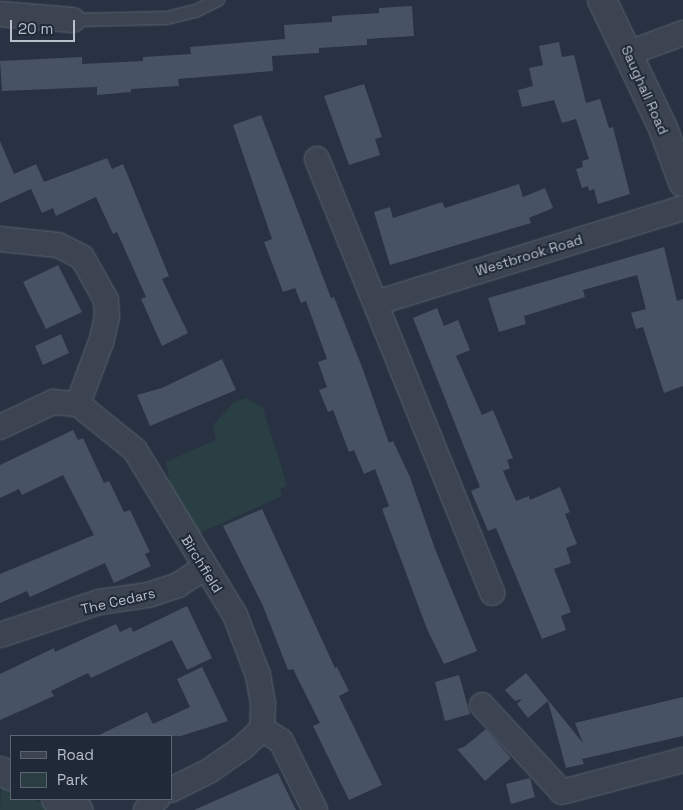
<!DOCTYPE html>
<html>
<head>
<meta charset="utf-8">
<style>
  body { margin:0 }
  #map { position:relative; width:683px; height:810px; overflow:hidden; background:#283242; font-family:"Space Grotesk",sans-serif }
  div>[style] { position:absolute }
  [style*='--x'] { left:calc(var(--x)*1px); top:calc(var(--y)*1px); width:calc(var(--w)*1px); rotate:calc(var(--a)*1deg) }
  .green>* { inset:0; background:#2a3f43 }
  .building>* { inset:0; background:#475263 }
  .roads { filter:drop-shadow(0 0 1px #5a626f) drop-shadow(0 0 1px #5a626f) }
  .service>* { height:12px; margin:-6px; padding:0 6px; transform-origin:6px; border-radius:6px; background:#3c4451 }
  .minor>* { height:24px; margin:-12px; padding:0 12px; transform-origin:12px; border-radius:12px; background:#3c4451 }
  .tertiary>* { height:28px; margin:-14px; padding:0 14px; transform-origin:14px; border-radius:14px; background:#3c4451 }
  span { translate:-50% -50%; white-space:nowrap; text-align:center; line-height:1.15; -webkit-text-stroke:4px #202937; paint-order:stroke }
  .street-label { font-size:14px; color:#b9bfcb }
  .legend { position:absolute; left:10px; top:735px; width:162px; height:65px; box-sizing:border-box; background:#202937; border:1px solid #5d6572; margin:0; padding:6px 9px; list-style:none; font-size:15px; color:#b9bfcb }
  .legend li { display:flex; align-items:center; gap:10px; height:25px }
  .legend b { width:25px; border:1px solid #5d6572 }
  .scale { position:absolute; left:10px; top:20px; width:65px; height:22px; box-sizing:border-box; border:2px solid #b9bfcb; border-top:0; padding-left:6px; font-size:15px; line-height:18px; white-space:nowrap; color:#b9bfcb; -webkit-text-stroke:4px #202937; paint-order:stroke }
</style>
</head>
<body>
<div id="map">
  <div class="green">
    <i style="clip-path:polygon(247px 398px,263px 408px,287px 486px,280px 489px,282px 496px,198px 534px,170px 484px,166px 462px,216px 440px,213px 425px,235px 401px)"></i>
    <i style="clip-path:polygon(1px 786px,11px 790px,11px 799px,33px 799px,59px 810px,0 810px)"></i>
  </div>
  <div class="building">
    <i style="clip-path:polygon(412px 6px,414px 36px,367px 39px,367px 45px,319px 48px,319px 53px,272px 56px,273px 71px,178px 79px,179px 86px,131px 89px,131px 92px,97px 95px,97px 87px,2px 91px,0 61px,82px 57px,82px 64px,143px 61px,143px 57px,191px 54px,190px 47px,285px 39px,284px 25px,332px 22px,332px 16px,379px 13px,379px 8px)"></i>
    <i style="clip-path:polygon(559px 42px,562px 57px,574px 55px,586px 103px,600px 99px,609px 128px,613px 127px,630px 194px,598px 204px,594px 189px,589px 191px,588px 186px,582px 188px,576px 169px,583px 167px,582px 161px,589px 159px,576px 119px,562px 123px,554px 100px,522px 107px,518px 90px,533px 86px,529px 68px,543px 65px,539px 46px)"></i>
    <i style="clip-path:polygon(364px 84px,382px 137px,375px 139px,380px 155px,349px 165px,324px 96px)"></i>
    <i style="clip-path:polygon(261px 115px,331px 298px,334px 297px,362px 367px,389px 443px,393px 441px,410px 477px,435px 549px,477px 651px,444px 664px,427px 629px,382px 509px,389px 506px,375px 469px,364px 474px,354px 450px,349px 452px,333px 410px,328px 412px,319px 390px,327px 387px,318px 362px,327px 359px,306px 301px,301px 303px,295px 288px,283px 292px,264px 242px,272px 239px,233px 125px)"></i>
    <i style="clip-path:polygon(0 141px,14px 174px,36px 164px,44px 182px,107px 158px,112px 169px,123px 164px,169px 276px,162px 279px,188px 333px,162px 346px,141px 299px,146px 297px,117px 232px,113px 234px,96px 197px,56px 216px,53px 208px,42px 213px,31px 189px,0 203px)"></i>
    <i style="clip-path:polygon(519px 184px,523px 197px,545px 188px,553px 208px,529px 218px,531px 223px,390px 265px,374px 212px,390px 207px,393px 218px,442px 202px,445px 208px)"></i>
    <i style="clip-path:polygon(664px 247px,677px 301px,683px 299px,683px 386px,664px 393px,643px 327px,636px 329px,631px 313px,646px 309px,637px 275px,583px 290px,585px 297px,524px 316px,526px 324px,499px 332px,488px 298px)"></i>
    <i style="clip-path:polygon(58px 265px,82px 312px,46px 329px,23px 282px)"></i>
    <i style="clip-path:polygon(437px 308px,444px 326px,458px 320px,470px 350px,456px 356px,482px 415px,493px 410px,513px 458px,507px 460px,510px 468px,503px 471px,516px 501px,529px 496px,530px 500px,560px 487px,570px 512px,565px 514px,577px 544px,566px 548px,571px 563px,554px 569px,571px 612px,561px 616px,566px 630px,542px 639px,496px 528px,488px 531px,471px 491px,480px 487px,413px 318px)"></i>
    <i style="clip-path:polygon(61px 334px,69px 353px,43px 365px,35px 346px)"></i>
    <i style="clip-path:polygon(222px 359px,236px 390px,150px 426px,137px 395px,162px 388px)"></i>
    <i style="clip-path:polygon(73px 430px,78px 440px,83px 438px,104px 483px,109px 481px,124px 512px,130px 510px,150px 552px,145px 554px,151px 566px,114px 583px,105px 563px,30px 597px,27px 591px,0 603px,0 574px,94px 535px,63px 475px,22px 495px,19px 489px,0 498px,0 465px)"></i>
    <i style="clip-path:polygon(262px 509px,335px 668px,337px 667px,349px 691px,339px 696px,382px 785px,349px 800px,313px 726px,320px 723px,293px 669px,288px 670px,263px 606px,223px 526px)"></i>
    <i style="clip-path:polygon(187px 606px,212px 658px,187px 670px,172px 640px,91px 678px,88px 673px,51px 691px,54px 696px,0 720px,0 674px,54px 648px,55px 652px,116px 624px,120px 632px,131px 627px,133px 632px)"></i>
    <i style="clip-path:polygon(202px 667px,228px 721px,181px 736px,97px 736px,147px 712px,153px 724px,190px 707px,177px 679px)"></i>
    <i style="clip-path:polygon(526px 673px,583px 743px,575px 723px,683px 697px,683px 736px,582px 759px,584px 764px,566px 768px,548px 701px,528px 718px,517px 704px,522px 699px,515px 701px,505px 690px)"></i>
    <i style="clip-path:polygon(459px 675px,470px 714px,445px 721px,435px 682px)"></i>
    <i style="clip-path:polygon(486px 729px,511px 758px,485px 781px,457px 749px,464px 747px)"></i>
    <i style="clip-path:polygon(278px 773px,296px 810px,194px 810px,237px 791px)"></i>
    <i style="clip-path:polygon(530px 778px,535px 797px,511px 804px,506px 784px)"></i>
  </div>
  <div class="roads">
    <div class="service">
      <i style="--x:73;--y:20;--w:94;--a:-1.2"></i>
      <i style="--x:167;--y:18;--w:30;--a:-14"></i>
      <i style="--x:196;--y:11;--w:25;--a:-27"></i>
    </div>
    <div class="minor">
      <i style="--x:0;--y:14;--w:73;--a:4.7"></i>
      <i style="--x:629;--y:53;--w:58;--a:-20.3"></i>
      <i style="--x:317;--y:159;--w:468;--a:68"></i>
      <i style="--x:0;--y:239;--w:58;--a:5.9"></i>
      <i style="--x:58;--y:245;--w:27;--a:27"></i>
      <i style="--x:82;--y:257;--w:49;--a:60.8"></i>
      <i style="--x:106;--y:300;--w:17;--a:87"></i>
      <i style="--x:107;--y:317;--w:26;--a:103"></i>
      <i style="--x:101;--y:342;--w:66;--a:110.4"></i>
      <i style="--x:376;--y:303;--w:321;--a:-17.2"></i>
      <i style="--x:0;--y:427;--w:59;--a:-25.3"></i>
      <i style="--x:53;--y:402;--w:25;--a:5"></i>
      <i style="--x:78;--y:404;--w:73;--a:38.9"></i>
      <i style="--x:135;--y:450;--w:193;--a:58.8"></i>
      <i style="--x:235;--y:615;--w:64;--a:69"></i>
      <i style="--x:258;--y:675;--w:29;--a:80"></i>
      <i style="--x:263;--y:704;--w:25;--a:92"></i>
      <i style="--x:262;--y:729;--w:28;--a:136"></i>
      <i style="--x:242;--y:748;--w:40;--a:145.1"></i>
      <i style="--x:209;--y:771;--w:42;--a:153.4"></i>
      <i style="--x:0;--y:635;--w:104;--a:-18.4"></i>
      <i style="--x:99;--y:602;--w:49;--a:-8.1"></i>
      <i style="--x:148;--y:595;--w:32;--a:-18"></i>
      <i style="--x:178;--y:585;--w:31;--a:-33"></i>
      <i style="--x:482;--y:705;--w:118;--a:47.4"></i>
      <i style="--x:562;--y:792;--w:125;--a:-14.8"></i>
      <i style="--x:262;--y:729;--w:22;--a:32"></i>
      <i style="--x:281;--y:741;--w:77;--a:63.8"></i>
      <i style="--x:146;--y:810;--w:16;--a:-45"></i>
    </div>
    <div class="tertiary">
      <i style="--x:602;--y:0;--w:142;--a:64.5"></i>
      <i style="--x:663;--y:128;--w:58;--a:69.7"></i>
      <i style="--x:0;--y:771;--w:12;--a:24"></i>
      <i style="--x:56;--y:799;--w:25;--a:26"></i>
    </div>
  </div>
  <div class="street-label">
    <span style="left:645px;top:90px;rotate:66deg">Saughall Road</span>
    <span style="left:529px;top:255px;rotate:-17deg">Westbrook Road</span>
    <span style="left:202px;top:564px;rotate:58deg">Birchfield</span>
    <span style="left:118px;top:601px;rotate:-13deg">The Cedars</span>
  </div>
  <ul class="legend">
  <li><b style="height:6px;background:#3c4451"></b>Road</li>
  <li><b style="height:14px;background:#2a3f43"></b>Park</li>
  </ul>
  <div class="scale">20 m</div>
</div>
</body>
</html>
